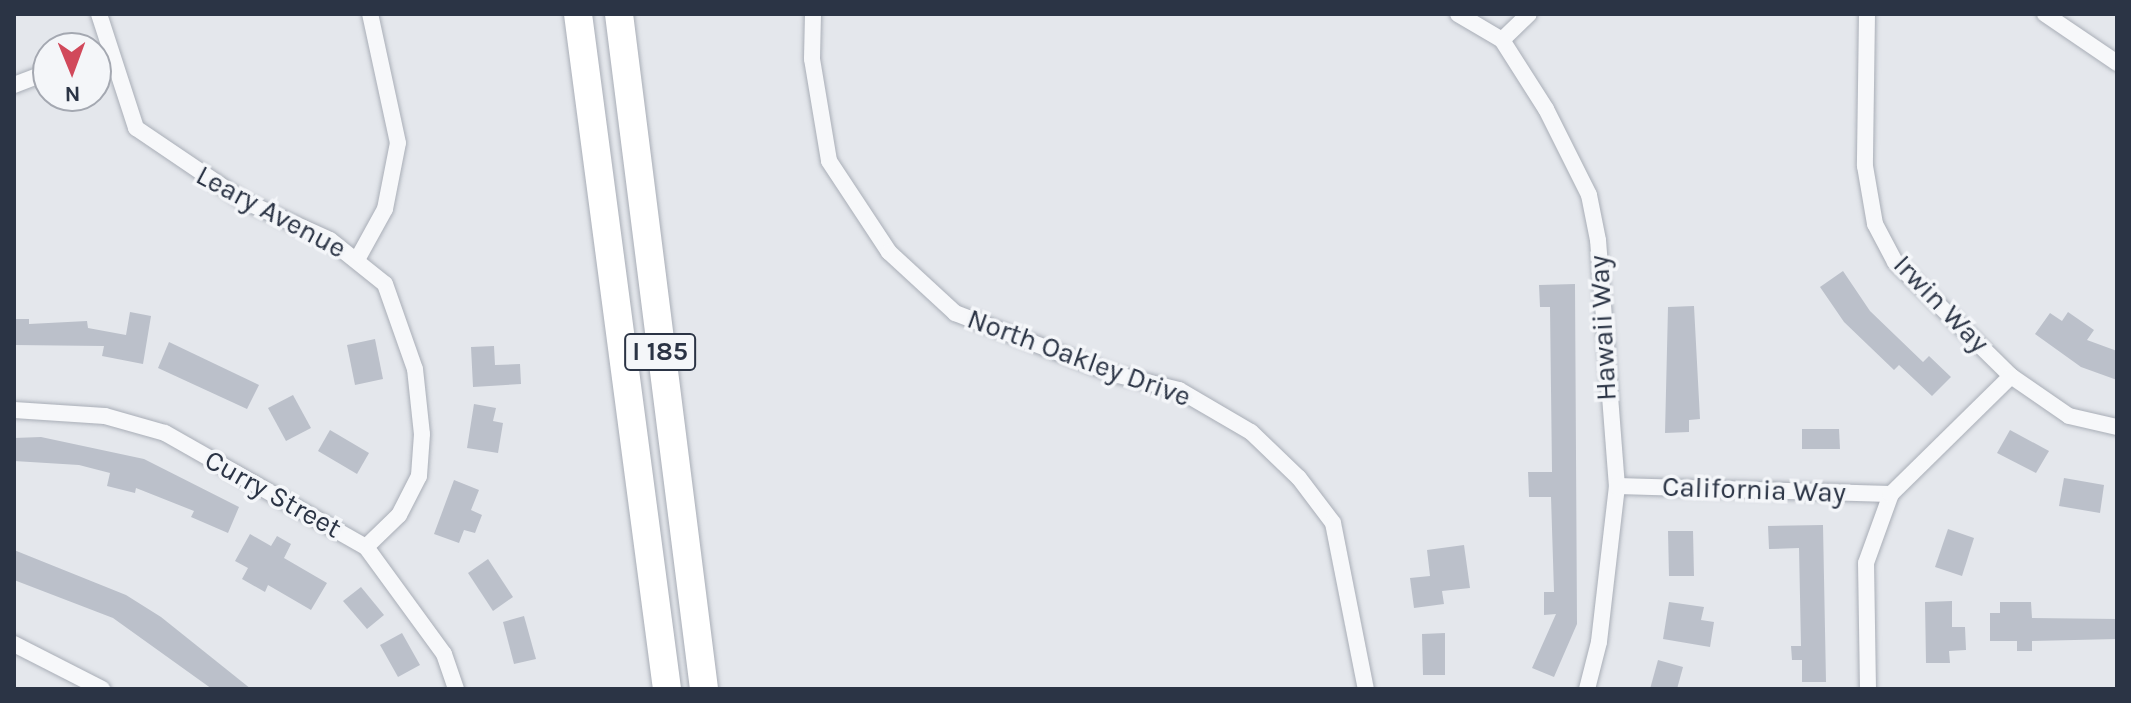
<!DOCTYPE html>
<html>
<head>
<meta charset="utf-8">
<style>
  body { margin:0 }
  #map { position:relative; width:2131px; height:703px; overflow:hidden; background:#e4e7ec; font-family:Karla,sans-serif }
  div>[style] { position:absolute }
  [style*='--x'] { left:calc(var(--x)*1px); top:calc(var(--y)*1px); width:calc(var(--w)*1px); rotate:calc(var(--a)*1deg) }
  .building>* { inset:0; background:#bbc0ca }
  .roads { filter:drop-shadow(0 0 2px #a9aeb7) drop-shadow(0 0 2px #a9aeb7) }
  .street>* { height:16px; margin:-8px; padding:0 8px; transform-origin:8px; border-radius:8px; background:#f7f8fa }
  .highway>* { height:28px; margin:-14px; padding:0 14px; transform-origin:14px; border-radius:14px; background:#fff }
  span { translate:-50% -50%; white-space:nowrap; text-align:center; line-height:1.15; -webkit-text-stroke:7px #f4f6f9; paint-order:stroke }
  .shield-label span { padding:2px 6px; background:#f4f6f9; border:2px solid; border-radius:6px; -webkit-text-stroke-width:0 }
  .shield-label { font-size:26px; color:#2b3445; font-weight:700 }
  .street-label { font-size:28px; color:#2b3445 }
  .frame { position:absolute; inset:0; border:16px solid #2b3445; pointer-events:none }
  .north { position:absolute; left:32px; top:32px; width:80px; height:80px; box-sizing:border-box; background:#f4f6f9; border:2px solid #a4a8b1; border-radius:50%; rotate:179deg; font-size:22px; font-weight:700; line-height:32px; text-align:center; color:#2b3445 }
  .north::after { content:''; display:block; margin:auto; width:28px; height:36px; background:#d1495b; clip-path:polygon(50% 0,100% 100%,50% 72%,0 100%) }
</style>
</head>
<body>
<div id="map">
  <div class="building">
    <i style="clip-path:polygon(1843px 271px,1870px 311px,1923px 362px,1929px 356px,1951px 377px,1932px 396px,1899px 365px,1894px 370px,1844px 322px,1820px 287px)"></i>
    <i style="clip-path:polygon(1575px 284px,1577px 624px,1554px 677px,1532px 668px,1556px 614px,1544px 615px,1544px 592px,1554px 592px,1551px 497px,1529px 497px,1528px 472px,1552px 472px,1550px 307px,1540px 307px,1539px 285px)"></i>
    <i style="clip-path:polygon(1694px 306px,1700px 419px,1689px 420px,1689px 432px,1665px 433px,1668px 307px)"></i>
    <i style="clip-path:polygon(130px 312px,151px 316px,143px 364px,102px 356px,104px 346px,14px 345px,14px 319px,29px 319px,29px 324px,87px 321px,88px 328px,126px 335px)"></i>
    <i style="clip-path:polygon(2068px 312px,2094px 330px,2087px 340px,2117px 351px,2117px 380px,2081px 367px,2035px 334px,2050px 313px,2062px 321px)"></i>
    <i style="clip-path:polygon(375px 339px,383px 379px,355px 385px,347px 345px)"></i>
    <i style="clip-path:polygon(169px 342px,259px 385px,247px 409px,158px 368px)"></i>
    <i style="clip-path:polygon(494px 346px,495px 365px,520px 364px,521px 384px,473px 387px,471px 347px)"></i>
    <i style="clip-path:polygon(293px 395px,311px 428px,286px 441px,268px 408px)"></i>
    <i style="clip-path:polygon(474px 404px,496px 408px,493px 421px,503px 423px,498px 453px,467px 448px)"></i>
    <i style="clip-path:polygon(1802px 429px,1839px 429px,1840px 449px,1802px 449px)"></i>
    <i style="clip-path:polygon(330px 430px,369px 453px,357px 474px,318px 451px)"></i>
    <i style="clip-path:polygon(2010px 430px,2049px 451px,2036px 473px,1997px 453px)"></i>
    <i style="clip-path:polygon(41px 437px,144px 459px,239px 507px,228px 533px,191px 517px,194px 511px,136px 488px,135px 493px,107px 486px,110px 473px,79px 465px,14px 461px,14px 438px)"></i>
    <i style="clip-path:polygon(2064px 478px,2104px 485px,2100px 513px,2059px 506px)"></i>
    <i style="clip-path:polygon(454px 480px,479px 490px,471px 510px,482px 515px,475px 533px,464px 530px,459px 543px,434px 534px)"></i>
    <i style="clip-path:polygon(1823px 525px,1826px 682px,1802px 682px,1802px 660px,1792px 660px,1791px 646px,1801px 646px,1799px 548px,1769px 549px,1768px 526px)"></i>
    <i style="clip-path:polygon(1948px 529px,1974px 538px,1962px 576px,1935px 567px)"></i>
    <i style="clip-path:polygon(1668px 531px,1693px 531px,1694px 576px,1669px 576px)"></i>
    <i style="clip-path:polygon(250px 534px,271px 546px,277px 536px,291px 544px,284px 558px,327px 583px,311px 610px,268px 585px,265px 592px,242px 579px,248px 568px,235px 561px)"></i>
    <i style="clip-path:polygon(1464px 545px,1470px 588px,1442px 591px,1444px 604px,1414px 608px,1410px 578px,1430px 576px,1427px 550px)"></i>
    <i style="clip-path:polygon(14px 550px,126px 595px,161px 617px,251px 689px,212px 689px,113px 618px,14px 580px)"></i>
    <i style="clip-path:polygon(488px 559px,513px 597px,493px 611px,468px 573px)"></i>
    <i style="clip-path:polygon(361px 587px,384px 615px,367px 629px,343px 601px)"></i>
    <i style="clip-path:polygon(1952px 601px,1952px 627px,1965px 627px,1966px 650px,1949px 651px,1950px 663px,1926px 663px,1925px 602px)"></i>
    <i style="clip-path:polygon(1669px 602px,1704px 607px,1701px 620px,1714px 622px,1710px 647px,1663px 639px)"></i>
    <i style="clip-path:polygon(2000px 602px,2031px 602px,2032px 618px,2117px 619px,2117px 639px,2032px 641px,2032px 651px,2017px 651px,2017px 641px,1990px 641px,1990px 613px,2000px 613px)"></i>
    <i style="clip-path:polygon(524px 616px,536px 659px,514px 664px,503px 622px)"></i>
    <i style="clip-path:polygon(402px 633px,420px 665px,398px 677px,380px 645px)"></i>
    <i style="clip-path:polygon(1445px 633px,1445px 675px,1423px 675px,1422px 634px)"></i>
    <i style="clip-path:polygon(1658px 660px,1683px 667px,1677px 689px,1650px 689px)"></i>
  </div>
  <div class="roads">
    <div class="street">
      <i style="--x:99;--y:14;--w:120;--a:72"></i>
      <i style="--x:136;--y:128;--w:130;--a:34.1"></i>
      <i style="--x:244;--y:201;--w:94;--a:24.4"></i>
      <i style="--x:330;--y:240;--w:70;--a:38.7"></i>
      <i style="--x:385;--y:284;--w:90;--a:70.6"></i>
      <i style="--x:415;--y:369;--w:65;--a:83.9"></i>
      <i style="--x:422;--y:434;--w:42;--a:94.1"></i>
      <i style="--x:419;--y:476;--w:44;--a:117.1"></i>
      <i style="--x:399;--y:515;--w:46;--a:135.9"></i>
      <i style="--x:813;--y:14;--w:45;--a:91.3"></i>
      <i style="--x:812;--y:59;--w:103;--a:80.5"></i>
      <i style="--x:829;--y:161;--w:109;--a:56.6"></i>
      <i style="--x:889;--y:252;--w:90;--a:42.7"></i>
      <i style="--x:955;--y:313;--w:170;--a:21"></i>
      <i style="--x:1114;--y:374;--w:67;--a:13.8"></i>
      <i style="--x:1179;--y:390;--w:83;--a:30.3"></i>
      <i style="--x:1251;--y:432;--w:66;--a:43.8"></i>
      <i style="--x:1299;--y:478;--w:56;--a:52.9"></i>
      <i style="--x:1333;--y:523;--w:169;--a:78.8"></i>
      <i style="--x:1458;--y:14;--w:51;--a:30.6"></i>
      <i style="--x:1502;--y:40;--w:82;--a:57.5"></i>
      <i style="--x:1546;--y:109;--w:96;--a:63.4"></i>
      <i style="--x:1589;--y:195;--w:46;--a:78.7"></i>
      <i style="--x:1598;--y:240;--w:247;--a:85.6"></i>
      <i style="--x:1617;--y:486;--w:157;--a:96.6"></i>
      <i style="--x:1599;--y:642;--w:49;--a:104.3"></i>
      <i style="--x:1867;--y:14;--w:152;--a:90.8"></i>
      <i style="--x:1865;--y:166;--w:59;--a:80.2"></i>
      <i style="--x:1875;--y:224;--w:43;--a:62.2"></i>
      <i style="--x:1895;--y:262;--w:163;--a:44.5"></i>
      <i style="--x:2011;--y:376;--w:70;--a:34.6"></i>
      <i style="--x:2069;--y:416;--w:49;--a:12.9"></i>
      <i style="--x:2045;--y:14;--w:87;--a:34.2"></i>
      <i style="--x:1502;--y:40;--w:37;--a:-44"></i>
      <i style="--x:14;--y:85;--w:36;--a:-21"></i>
      <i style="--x:358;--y:258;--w:56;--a:-61.1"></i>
      <i style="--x:385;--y:209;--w:67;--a:-78.9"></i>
      <i style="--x:398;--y:143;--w:132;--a:-102.2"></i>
      <i style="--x:14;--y:410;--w:91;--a:3.8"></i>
      <i style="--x:105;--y:416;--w:62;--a:15.8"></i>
      <i style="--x:165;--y:433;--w:231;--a:29.6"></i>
      <i style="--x:366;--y:547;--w:132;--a:53.9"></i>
      <i style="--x:444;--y:654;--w:37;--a:71"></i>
      <i style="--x:1617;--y:486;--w:274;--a:1.7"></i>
      <i style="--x:14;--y:644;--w:99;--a:27.1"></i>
      <i style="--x:1868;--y:689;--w:126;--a:-90.9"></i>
      <i style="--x:1866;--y:563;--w:73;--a:-70.1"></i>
      <i style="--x:1891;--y:494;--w:168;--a:-44.5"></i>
    </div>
    <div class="highway">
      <i style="--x:578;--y:14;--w:681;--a:82.49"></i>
      <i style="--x:619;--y:14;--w:680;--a:82.82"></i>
    </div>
  </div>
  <div class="shield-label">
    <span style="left:660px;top:352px">I 185</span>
  </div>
  <div class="street-label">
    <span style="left:271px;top:212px;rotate:28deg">Leary Avenue</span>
    <span style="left:1941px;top:304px;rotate:46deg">Irwin Way</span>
    <span style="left:1603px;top:328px;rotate:-93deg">Hawaii Way</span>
    <span style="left:1079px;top:358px;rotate:20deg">North Oakley Drive</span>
    <span style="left:1754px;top:490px;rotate:2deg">California Way</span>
    <span style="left:273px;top:494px;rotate:29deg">Curry Street</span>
  </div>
  <div class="frame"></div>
  <div class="north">N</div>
</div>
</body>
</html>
